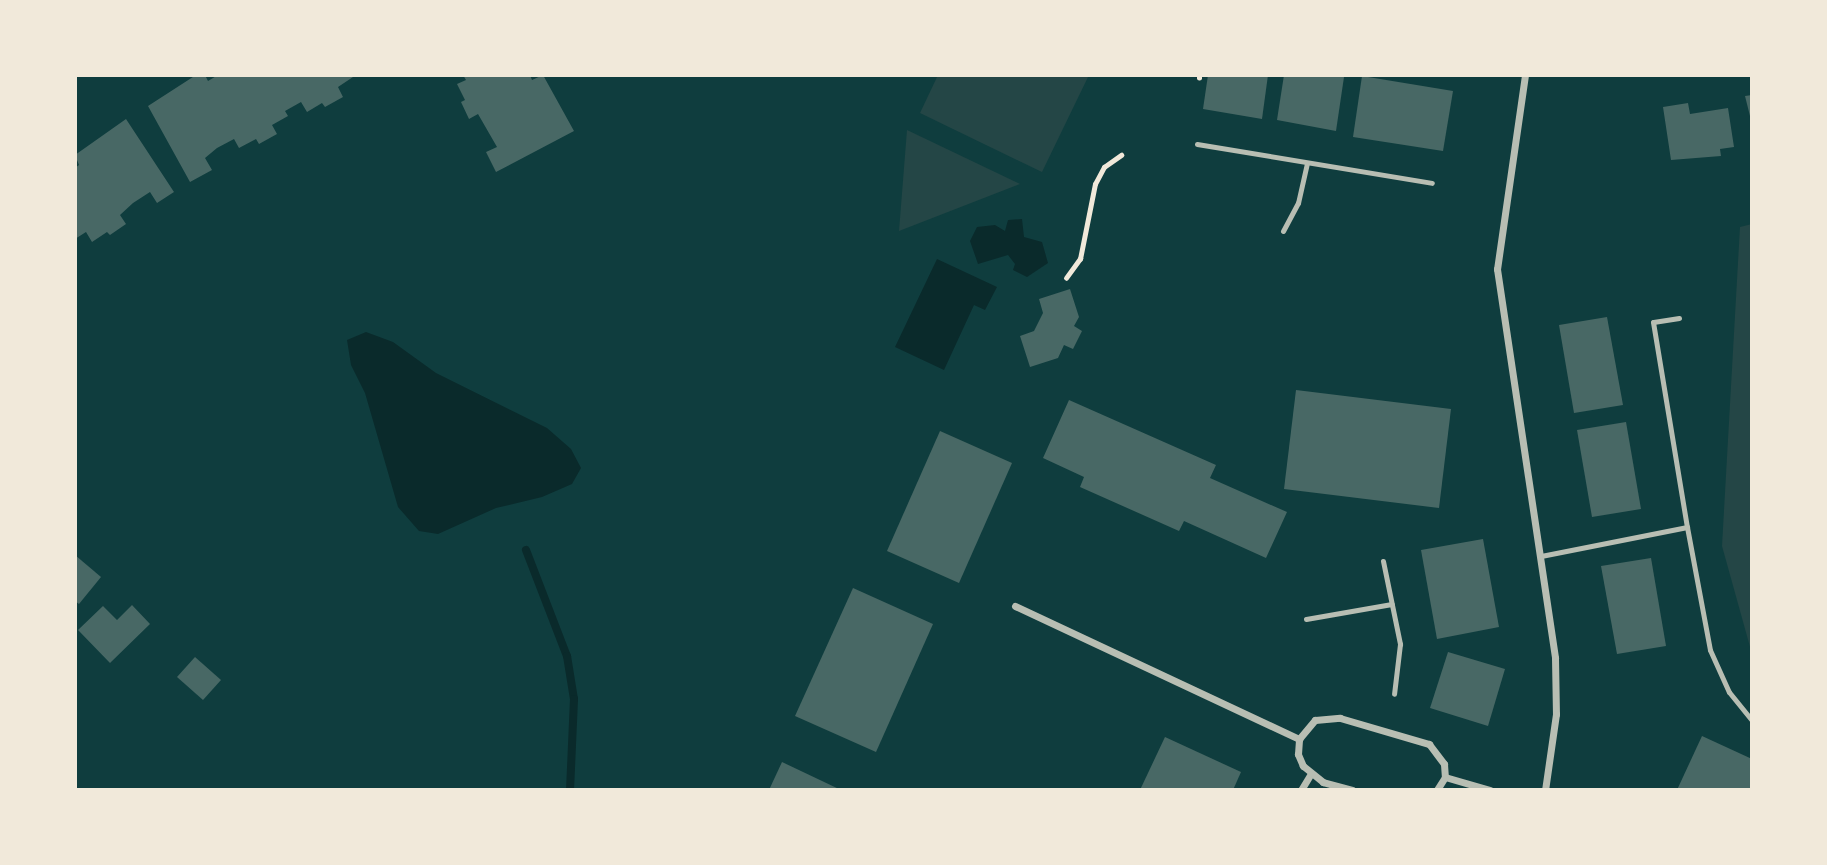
<!DOCTYPE html>
<html>
<head>
<meta charset="utf-8">
<style>
  body { margin:0 }
  #map { position:relative; width:1827px; height:865px; overflow:hidden; background:#0f3d3e; font-family:Commissioner,sans-serif }
  div>[style] { position:absolute }
  [style*='--x'] { left:calc(var(--x)*1px); top:calc(var(--y)*1px); width:calc(var(--w)*1px); rotate:calc(var(--a)*1deg) }
  .green>* { inset:0; background:#244646 }
  .water>* { inset:0; background:#0a2a2b }
  .stream>* { height:8px; margin:-4px; padding:0 4px; transform-origin:4px; border-radius:4px; background:#0a2a2b }
  .building>* { inset:0; background:#486865 }
  .path>* { height:4.5px; margin:-2.25px; padding:0 2.25px; transform-origin:2.25px; border-radius:2.25px; background:#f1e9da }
  .service>* { height:5px; margin:-2.5px; padding:0 2.5px; transform-origin:2.5px; border-radius:2.5px; background:#b8beb3 }
  .minor>* { height:7px; margin:-3.5px; padding:0 3.5px; transform-origin:3.5px; border-radius:3.5px; background:#b8beb3 }
  span { translate:-50% -50%; white-space:nowrap; text-align:center; line-height:1.15; -webkit-text-stroke:5px #f1e9da; paint-order:stroke }
  .frame { position:absolute; inset:0; border:77px solid #f1e9da; pointer-events:none }
</style>
</head>
<body>
<div id="map">
  <div class="green">
    <i style="clip-path:polygon(938px 75px,1089px 75px,1042px 172px,920px 113px)"></i>
    <i style="clip-path:polygon(907px 130px,1020px 184px,899px 231px)"></i>
    <i style="clip-path:polygon(1752px 224px,1752px 654px,1722px 546px,1740px 227px)"></i>
  </div>
  <div class="water">
    <i style="clip-path:polygon(1022px 219px,1024px 237px,1042px 242px,1048px 263px,1027px 277px,1013px 270px,1015px 264px,1008px 255px,978px 264px,970px 241px,977px 227px,995px 225px,1005px 231px,1008px 220px)"></i>
    <i style="clip-path:polygon(937px 259px,997px 287px,985px 310px,974px 305px,944px 370px,895px 347px)"></i>
    <i style="clip-path:polygon(366px 332px,393px 342px,436px 373px,547px 428px,571px 449px,581px 468px,572px 484px,542px 497px,496px 508px,438px 534px,419px 531px,398px 507px,365px 393px,351px 365px,347px 340px)"></i>
  </div>
  <div class="stream">
    <i style="--x:526;--y:550;--w:114;--a:68.9"></i>
    <i style="--x:567;--y:656;--w:44;--a:80.8"></i>
    <i style="--x:574;--y:699;--w:91;--a:92.5"></i>
  </div>
  <div class="building">
    <i style="clip-path:polygon(196px 75px,205px 75px,208px 81px,218px 75px,356px 75px,338px 87px,343px 97px,325px 107px,322px 103px,307px 112px,301px 102px,285px 111px,288px 116px,272px 125px,277px 134px,259px 144px,256px 139px,239px 148px,234px 139px,217px 148px,205px 158px,212px 170px,190px 182px,148px 106px)"></i>
    <i style="clip-path:polygon(463px 75px,530px 75px,532px 80px,543px 75px,574px 131px,496px 172px,486px 152px,497px 147px,478px 114px,469px 119px,461px 102px,465px 100px,457px 84px,466px 80px)"></i>
    <i style="clip-path:polygon(1208px 75px,1268px 75px,1262px 119px,1203px 109px)"></i>
    <i style="clip-path:polygon(1284px 75px,1344px 77px,1336px 131px,1277px 120px)"></i>
    <i style="clip-path:polygon(1362px 76px,1453px 91px,1443px 151px,1353px 137px)"></i>
    <i style="clip-path:polygon(1752px 95px,1752px 120px,1751px 120px,1745px 96px)"></i>
    <i style="clip-path:polygon(1688px 103px,1690px 114px,1728px 108px,1734px 147px,1720px 149px,1721px 156px,1671px 160px,1663px 107px)"></i>
    <i style="clip-path:polygon(126px 119px,174px 192px,157px 203px,150px 192px,133px 203px,120px 215px,126px 224px,110px 235px,107px 232px,92px 242px,86px 232px,75px 239px,75px 168px,79px 165px,75px 155px)"></i>
    <i style="clip-path:polygon(1070px 289px,1079px 317px,1074px 326px,1082px 331px,1073px 349px,1064px 345px,1058px 358px,1030px 367px,1020px 336px,1034px 331px,1043px 313px,1039px 299px)"></i>
    <i style="clip-path:polygon(1607px 317px,1623px 405px,1574px 413px,1559px 325px)"></i>
    <i style="clip-path:polygon(1296px 390px,1451px 409px,1439px 508px,1284px 489px)"></i>
    <i style="clip-path:polygon(1069px 400px,1216px 465px,1210px 478px,1287px 512px,1266px 558px,1184px 521px,1179px 531px,1080px 487px,1084px 477px,1043px 458px)"></i>
    <i style="clip-path:polygon(1626px 422px,1641px 509px,1592px 517px,1577px 430px)"></i>
    <i style="clip-path:polygon(940px 431px,1012px 463px,959px 583px,887px 551px)"></i>
    <i style="clip-path:polygon(1483px 539px,1499px 627px,1437px 639px,1421px 550px)"></i>
    <i style="clip-path:polygon(75px 555px,101px 577px,79px 604px,75px 601px)"></i>
    <i style="clip-path:polygon(1651px 558px,1666px 646px,1617px 654px,1601px 566px)"></i>
    <i style="clip-path:polygon(853px 588px,933px 624px,876px 752px,795px 716px)"></i>
    <i style="clip-path:polygon(132px 605px,150px 624px,110px 663px,78px 630px,103px 606px,117px 620px)"></i>
    <i style="clip-path:polygon(1448px 652px,1505px 669px,1488px 726px,1430px 708px)"></i>
    <i style="clip-path:polygon(195px 657px,221px 680px,203px 700px,177px 677px)"></i>
    <i style="clip-path:polygon(1702px 736px,1752px 759px,1752px 790px,1677px 790px)"></i>
    <i style="clip-path:polygon(1165px 737px,1241px 772px,1233px 790px,1140px 790px)"></i>
    <i style="clip-path:polygon(782px 762px,841px 790px,769px 790px)"></i>
  </div>
  <div class="path">
    <i style="--x:1199;--y:78;--w:3;--a:-90"></i>
    <i style="--x:1066;--y:278;--w:24;--a:-54"></i>
    <i style="--x:1080;--y:259;--w:76;--a:-78.7"></i>
    <i style="--x:1095;--y:184;--w:19;--a:-62"></i>
    <i style="--x:1104;--y:167;--w:21;--a:-35"></i>
  </div>
  <div class="service">
    <i style="--x:1197;--y:144;--w:238;--a:9.4"></i>
    <i style="--x:1283;--y:231;--w:32;--a:-62"></i>
    <i style="--x:1298;--y:203;--w:41;--a:-77.3"></i>
    <i style="--x:1679;--y:318;--w:26;--a:171"></i>
    <i style="--x:1653;--y:322;--w:208;--a:80.6"></i>
    <i style="--x:1687;--y:527;--w:125;--a:79.4"></i>
    <i style="--x:1710;--y:650;--w:46;--a:65.7"></i>
    <i style="--x:1729;--y:692;--w:36;--a:51"></i>
    <i style="--x:1541;--y:556;--w:149;--a:-11.2"></i>
    <i style="--x:1383;--y:561;--w:85;--a:78.4"></i>
    <i style="--x:1400;--y:644;--w:50;--a:96.8"></i>
    <i style="--x:1306;--y:619;--w:87;--a:-9.9"></i>
  </div>
  <div class="minor">
    <i style="--x:1525;--y:75;--w:196;--a:98.2"></i>
    <i style="--x:1497;--y:269;--w:393;--a:81.5"></i>
    <i style="--x:1555;--y:658;--w:56;--a:89"></i>
    <i style="--x:1556;--y:714;--w:77;--a:98.2"></i>
    <i style="--x:1015;--y:606;--w:314;--a:25.1"></i>
    <i style="--x:1445;--y:777;--w:47;--a:16.1"></i>
    <i style="--x:1301;--y:790;--w:17;--a:-59"></i>
    <i style="--x:1352;--y:790;--w:30;--a:-165"></i>
    <i style="--x:1323;--y:782;--w:26;--a:-141"></i>
    <i style="--x:1303;--y:766;--w:13;--a:-113"></i>
    <i style="--x:1298;--y:754;--w:15;--a:-86"></i>
    <i style="--x:1299;--y:739;--w:25;--a:-50"></i>
    <i style="--x:1315;--y:720;--w:25;--a:-5"></i>
    <i style="--x:1340;--y:718;--w:93;--a:16.3"></i>
    <i style="--x:1429;--y:744;--w:25;--a:53"></i>
    <i style="--x:1444;--y:764;--w:13;--a:86"></i>
    <i style="--x:1445;--y:777;--w:15;--a:122"></i>
  </div>
  <div class="frame"></div>
</div>
</body>
</html>
